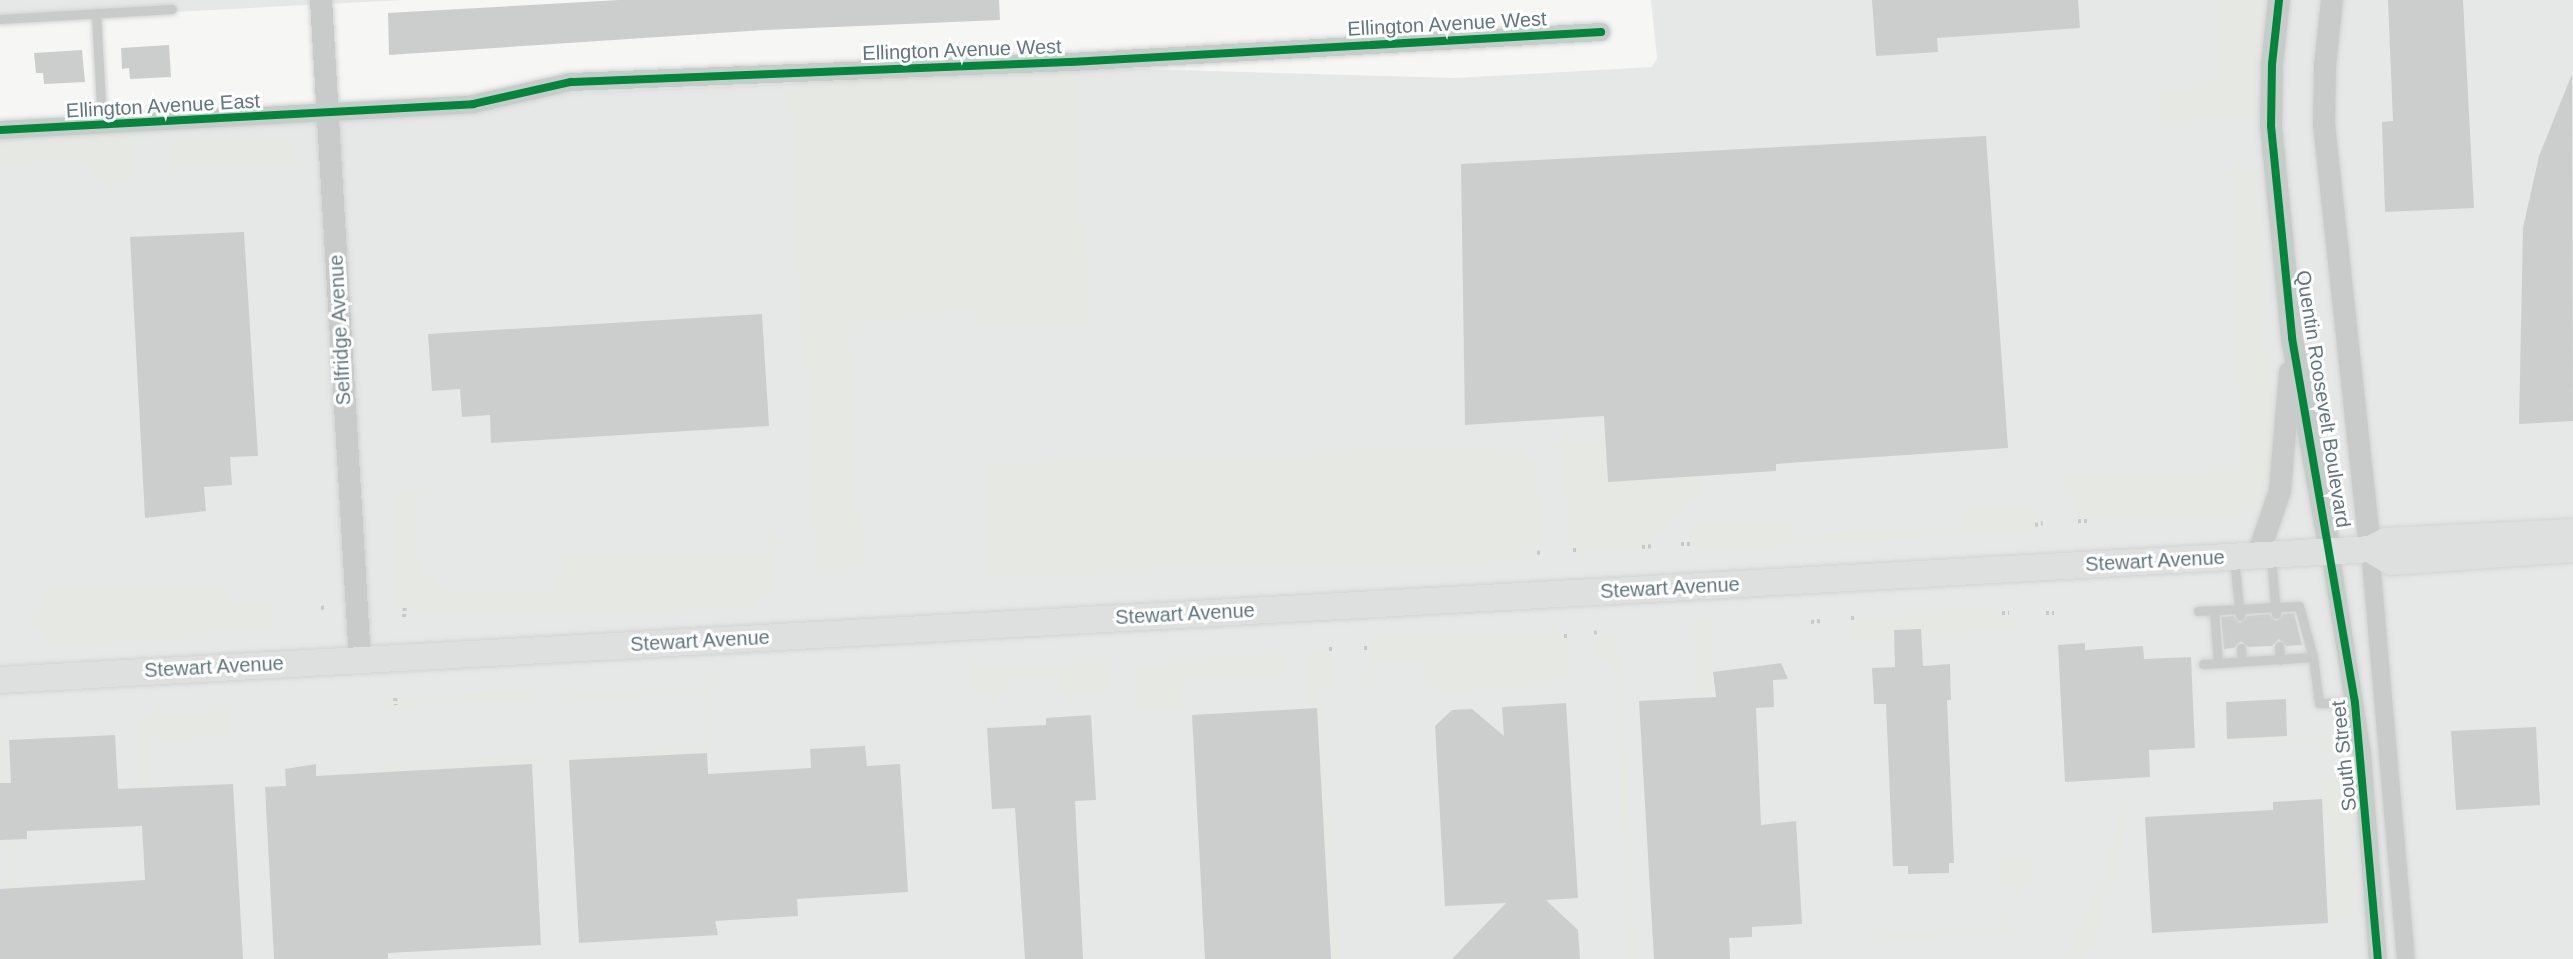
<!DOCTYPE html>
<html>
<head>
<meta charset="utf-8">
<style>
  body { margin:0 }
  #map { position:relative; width:2573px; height:959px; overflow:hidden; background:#f6f6f5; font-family:Arial,sans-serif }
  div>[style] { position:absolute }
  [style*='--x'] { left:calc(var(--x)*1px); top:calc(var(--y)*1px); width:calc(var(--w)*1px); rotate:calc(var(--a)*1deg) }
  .built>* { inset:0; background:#e6e8e7 }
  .green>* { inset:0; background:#e6e8e3 }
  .building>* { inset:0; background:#cccece }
  .path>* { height:4px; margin-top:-2px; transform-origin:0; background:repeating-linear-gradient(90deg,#c7c8c9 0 3px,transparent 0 6px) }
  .roads { filter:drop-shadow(0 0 2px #d2d3d3) drop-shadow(0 0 2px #d2d3d3) }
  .service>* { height:9px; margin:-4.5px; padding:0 4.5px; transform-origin:4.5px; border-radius:4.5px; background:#c9cbcb }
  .minor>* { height:18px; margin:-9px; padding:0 9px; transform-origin:9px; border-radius:9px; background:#c9cbcb }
  .tertiary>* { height:22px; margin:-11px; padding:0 11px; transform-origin:11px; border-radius:11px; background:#c9cbcb }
  .secondary>* { height:26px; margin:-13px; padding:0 13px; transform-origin:13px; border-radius:13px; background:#dedfdf }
  .cycleway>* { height:8px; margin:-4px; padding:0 4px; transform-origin:4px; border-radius:4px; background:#00873e }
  span { translate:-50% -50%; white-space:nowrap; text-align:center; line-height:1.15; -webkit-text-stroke:6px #fff; paint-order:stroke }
  .street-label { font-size:20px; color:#63777f }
</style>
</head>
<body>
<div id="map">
  <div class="built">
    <i style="clip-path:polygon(0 0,404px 0,0 21px)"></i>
    <i style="clip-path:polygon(1651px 0,2573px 0,2573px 959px,0 959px,0 124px,347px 102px,786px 84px,1074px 67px,1456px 78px,1652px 67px,1657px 58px)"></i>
  </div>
  <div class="green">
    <i style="clip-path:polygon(2214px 0,2260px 0,2256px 103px,2248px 118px,2158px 127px,2160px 88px,2219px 81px)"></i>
    <i style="clip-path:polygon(1074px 67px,1090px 322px,981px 329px,979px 314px,849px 322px,864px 572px,817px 575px,786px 84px)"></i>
    <i style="clip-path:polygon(108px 129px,139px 143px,136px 177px,122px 189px,112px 188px,79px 161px,31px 158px,0 177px,0 135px)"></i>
    <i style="clip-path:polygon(290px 138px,300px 169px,292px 174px,292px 165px,165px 172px,172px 142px)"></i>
    <i style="clip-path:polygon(2236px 163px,2247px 163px,2256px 171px,2276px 479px,2266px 497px,2240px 514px,2083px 523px,2058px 476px,2242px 466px,2227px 170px,2227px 165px)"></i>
    <i style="clip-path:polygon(1605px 437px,1608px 482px,1704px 476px,1700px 486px,1646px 551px,1572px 556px,1561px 440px)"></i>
    <i style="clip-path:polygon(1466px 446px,1520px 452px,1536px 471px,1542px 525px,1534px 561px,987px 577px,986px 464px)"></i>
    <i style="clip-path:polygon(429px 493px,431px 496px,415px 499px,419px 568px,448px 593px,550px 593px,569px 555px,767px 548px,769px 533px,779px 543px,778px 569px,759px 605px,530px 620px,397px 609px,390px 494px)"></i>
    <i style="clip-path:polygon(2028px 503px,2040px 514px,2038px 527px,2030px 531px,1696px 551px,1689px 546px,1694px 530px,1708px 521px,1793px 516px,1796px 521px,1790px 534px,1960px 527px,1970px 505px)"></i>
    <i style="clip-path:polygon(220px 582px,235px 602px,268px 602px,274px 633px,57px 645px,33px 621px,39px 589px)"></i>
    <i style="clip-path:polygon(1994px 608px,2014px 618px,2017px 630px,2012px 634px,1855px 641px,1852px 637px,1851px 627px,1863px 613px)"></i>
    <i style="clip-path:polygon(1710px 619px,1716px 697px,1699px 698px,1693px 620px)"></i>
    <i style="clip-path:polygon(1556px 629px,1560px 630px,1560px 638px,1568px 639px,1570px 678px,1564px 684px,1436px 692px,1426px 684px,1424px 666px,1370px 668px,1370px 683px,1366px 683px,1365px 650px,1370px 646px,1366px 646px,1374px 638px)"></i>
    <i style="clip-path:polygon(1617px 635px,1636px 959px,1630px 959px,1614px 661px,1598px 656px,1597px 637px)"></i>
    <i style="clip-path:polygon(1330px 652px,1337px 654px,1338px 679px,1334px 687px,1323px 689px,1339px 959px,1332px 959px,1318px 707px,1303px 707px,1305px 653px)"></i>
    <i style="clip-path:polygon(1284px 653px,1285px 676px,1189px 681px,1175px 710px,1137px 710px,1133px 662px)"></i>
    <i style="clip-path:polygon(1103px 658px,1107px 662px,1108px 678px,1107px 688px,1100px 694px,1062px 696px,1061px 680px,1003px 684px,998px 700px,987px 701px,975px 698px,970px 679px,970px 664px)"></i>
    <i style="clip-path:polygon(714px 678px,717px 683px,707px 684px,710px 753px,569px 760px,569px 754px,704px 747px,702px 693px,566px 701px,565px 696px,701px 688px,701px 679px)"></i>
    <i style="clip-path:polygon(534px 689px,535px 700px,381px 708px,380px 697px)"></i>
    <i style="clip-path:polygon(229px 707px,230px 736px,151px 740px,154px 788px,140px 789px,136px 723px,148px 722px,148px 710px)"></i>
    <i style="clip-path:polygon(8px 731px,13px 841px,24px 959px,13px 959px,7px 841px,0 841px,0 732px)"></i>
    <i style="clip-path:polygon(2338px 734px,2337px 752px,2328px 754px,2320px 750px,2318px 739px,2223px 745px,2220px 739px)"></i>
    <i style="clip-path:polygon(539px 756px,540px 763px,395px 770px,397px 807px,383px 807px,379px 764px)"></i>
    <i style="clip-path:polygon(2349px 780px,2355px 921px,2328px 923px,2322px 781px)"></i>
    <i style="clip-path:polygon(2131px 783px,2123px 854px,2091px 955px,2064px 959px,2087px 914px)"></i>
    <i style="clip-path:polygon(2035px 856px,2036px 869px,2024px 888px,2007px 888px,2002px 884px,2001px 858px)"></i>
    <i style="clip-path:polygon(2002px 914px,2009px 915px,2010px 933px,1876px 939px,1876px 935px,2001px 927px)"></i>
  </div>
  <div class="building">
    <i style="clip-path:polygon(619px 0,999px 0,1000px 20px,765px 30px,389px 55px,388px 13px)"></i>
    <i style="clip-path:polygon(1872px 0,2078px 0,2080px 28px,1937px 38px,1938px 52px,1876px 56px)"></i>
    <i style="clip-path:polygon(2388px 0,2463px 0,2474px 208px,2385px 212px,2382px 122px,2393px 121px)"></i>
    <i style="clip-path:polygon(169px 45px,171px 77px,130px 79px,129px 68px,122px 69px,121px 48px)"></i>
    <i style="clip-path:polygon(82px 50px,85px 82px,44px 84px,43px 73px,36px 73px,34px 53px)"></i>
    <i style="clip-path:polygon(2572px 74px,2573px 421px,2519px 424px,2523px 228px,2539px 156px)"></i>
    <i style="clip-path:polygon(1986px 136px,2008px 448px,1776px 464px,1776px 471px,1608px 482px,1604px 416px,1465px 425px,1461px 164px)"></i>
    <i style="clip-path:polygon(244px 232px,258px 456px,230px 457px,232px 485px,204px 487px,206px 511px,145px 518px,130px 237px)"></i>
    <i style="clip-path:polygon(762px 314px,769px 426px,491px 443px,490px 415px,462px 417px,460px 389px,432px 391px,428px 334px)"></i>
    <i style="clip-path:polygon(2294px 613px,2302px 645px,2286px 646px,2279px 639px,2272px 646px,2248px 647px,2241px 641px,2234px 648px,2224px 649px,2221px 617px,2233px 616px,2240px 623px,2247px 616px,2269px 614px,2276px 621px,2283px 614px)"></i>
    <i style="clip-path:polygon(1921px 629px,1923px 666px,1950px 664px,1951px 700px,1947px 700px,1954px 863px,1949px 863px,1949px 873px,1908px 874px,1908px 866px,1893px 866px,1886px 704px,1874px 704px,1872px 668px,1895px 667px,1894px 630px)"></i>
    <i style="clip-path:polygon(2085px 643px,2085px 650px,2143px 646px,2144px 659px,2191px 657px,2195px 748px,2149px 750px,2150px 777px,2065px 782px,2058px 645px)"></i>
    <i style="clip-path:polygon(1781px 663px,1788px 679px,1773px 680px,1774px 707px,1756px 708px,1761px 825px,1796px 821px,1802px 924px,1752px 927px,1752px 937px,1729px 938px,1730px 959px,1654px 959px,1639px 701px,1716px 697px,1713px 672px)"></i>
    <i style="clip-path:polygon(2286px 699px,2287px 736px,2227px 739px,2226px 702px)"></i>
    <i style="clip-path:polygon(1566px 703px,1578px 898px,1546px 900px,1578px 930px,1580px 959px,1452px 959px,1506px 903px,1445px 906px,1435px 726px,1452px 710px,1472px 709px,1504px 736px,1502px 707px)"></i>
    <i style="clip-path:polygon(1317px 708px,1331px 959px,1205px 959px,1192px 715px)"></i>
    <i style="clip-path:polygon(1091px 715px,1096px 800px,1075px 801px,1083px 959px,1025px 959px,1015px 808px,992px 809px,987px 728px,1046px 725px,1046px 718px)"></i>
    <i style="clip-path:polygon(2536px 727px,2540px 805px,2456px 810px,2451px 731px)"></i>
    <i style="clip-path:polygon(115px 735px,118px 789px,233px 784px,243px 959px,0 959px,0 889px,145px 880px,142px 826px,27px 831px,27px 839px,0 840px,0 783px,11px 783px,9px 740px)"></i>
    <i style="clip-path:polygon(865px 746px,867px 766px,900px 764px,908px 892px,797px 899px,798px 916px,715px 921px,718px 935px,579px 943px,569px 760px,707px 753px,708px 774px,811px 768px,810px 749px)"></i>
    <i style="clip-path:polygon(316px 764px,316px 776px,532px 764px,541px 945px,388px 953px,388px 959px,274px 959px,265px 787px,286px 786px,285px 769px)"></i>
    <i style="clip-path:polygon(2322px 799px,2328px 923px,2152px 933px,2145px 817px,2273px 810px,2273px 802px)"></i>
  </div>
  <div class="path">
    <i style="--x:2078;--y:521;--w:9;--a:0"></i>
    <i style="--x:2035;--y:525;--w:8;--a:-14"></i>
    <i style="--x:1681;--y:544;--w:9;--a:0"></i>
    <i style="--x:1642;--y:547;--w:12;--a:-5"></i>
    <i style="--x:1573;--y:550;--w:6;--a:0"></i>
    <i style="--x:1537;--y:553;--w:5;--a:-11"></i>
    <i style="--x:321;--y:608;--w:6;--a:-9"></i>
    <i style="--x:2002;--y:613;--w:7;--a:0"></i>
    <i style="--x:2046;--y:613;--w:8;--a:0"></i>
    <i style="--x:404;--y:617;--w:12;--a:-85"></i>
    <i style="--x:1851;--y:618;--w:5;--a:0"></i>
    <i style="--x:1811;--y:622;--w:9;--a:-6"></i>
    <i style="--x:1594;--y:633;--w:3;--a:-18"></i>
    <i style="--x:1564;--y:636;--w:6;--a:0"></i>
    <i style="--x:1364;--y:648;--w:5;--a:0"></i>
    <i style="--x:1329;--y:649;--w:6;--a:0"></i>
    <i style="--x:395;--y:698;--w:7;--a:82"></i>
  </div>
  <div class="roads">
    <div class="service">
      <i style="--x:96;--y:13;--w:112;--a:86.9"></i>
      <i style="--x:0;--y:19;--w:172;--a:-3.3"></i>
      <i style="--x:2271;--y:557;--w:57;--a:85"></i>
      <i style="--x:2234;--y:559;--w:57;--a:84"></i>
      <i style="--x:2198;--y:611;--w:101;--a:-2.8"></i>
      <i style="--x:2299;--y:606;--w:53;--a:74.6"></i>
      <i style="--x:2313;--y:657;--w:46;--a:82.6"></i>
      <i style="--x:2319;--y:703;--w:36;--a:0"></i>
      <i style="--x:2214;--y:611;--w:52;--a:85.6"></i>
      <i style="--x:2279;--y:646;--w:14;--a:86"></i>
      <i style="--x:2241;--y:648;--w:13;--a:86"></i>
      <i style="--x:2203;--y:664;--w:110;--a:-3.6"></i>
    </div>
    <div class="minor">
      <i style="--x:0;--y:130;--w:474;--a:-3.1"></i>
      <i style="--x:473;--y:104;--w:100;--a:-12.7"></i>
      <i style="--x:571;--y:82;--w:500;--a:-2.29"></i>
      <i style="--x:1071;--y:62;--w:531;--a:-3.24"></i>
      <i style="--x:2370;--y:549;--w:412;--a:85"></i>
      <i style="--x:2330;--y:551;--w:205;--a:81"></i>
      <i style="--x:2362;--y:753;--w:207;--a:85.6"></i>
    </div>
    <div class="tertiary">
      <i style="--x:321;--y:0;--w:661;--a:86.62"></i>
      <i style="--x:2279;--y:0;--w:64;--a:96.2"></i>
      <i style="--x:2272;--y:64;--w:62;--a:90.9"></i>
      <i style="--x:2271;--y:126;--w:90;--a:84.3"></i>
      <i style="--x:2280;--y:216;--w:123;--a:84.4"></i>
      <i style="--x:2292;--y:338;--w:216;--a:79.9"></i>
      <i style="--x:2332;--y:0;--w:67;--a:96"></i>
      <i style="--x:2325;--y:67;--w:57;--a:91"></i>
      <i style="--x:2324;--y:124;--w:427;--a:83.8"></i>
      <i style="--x:2258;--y:555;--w:68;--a:-71"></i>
      <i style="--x:2280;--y:491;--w:119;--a:-85.2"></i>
    </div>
    <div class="secondary">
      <i style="--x:2370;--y:549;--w:25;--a:32"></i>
      <i style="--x:2391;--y:562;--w:182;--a:-4.1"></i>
      <i style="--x:0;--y:680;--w:2374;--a:-3.16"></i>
      <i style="--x:2370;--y:549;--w:18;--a:-27"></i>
      <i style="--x:2386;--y:541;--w:187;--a:-2.8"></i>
    </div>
  </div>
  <div class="cycleway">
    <i style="--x:2279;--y:0;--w:64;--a:96.2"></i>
    <i style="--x:2272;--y:64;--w:62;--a:90.9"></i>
    <i style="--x:2271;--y:126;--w:213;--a:84.3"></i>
    <i style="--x:2292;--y:338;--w:370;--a:80.2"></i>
    <i style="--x:2355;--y:703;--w:257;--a:84.9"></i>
    <i style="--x:0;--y:130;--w:474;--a:-3.1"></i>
    <i style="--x:473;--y:104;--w:100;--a:-12.7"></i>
    <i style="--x:571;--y:82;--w:500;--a:-2.29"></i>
    <i style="--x:1071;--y:62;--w:531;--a:-3.24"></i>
  </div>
  <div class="street-label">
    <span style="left:1447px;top:24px;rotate:-3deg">Ellington Avenue West</span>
    <span style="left:962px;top:50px;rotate:-2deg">Ellington Avenue West</span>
    <span style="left:163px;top:106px;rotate:-3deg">Ellington Avenue East</span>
    <span style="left:340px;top:330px;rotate:-93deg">Selfridge Avenue</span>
    <span style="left:2323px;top:399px;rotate:81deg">Quentin Roosevelt Boulevard</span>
    <span style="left:2155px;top:561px;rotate:-3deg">Stewart Avenue</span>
    <span style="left:1670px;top:588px;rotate:-3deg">Stewart Avenue</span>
    <span style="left:1185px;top:614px;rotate:-3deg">Stewart Avenue</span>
    <span style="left:700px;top:641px;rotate:-3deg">Stewart Avenue</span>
    <span style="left:214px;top:667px;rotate:-3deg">Stewart Avenue</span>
    <span style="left:2344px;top:756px;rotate:-96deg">South Street</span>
  </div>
</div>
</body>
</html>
